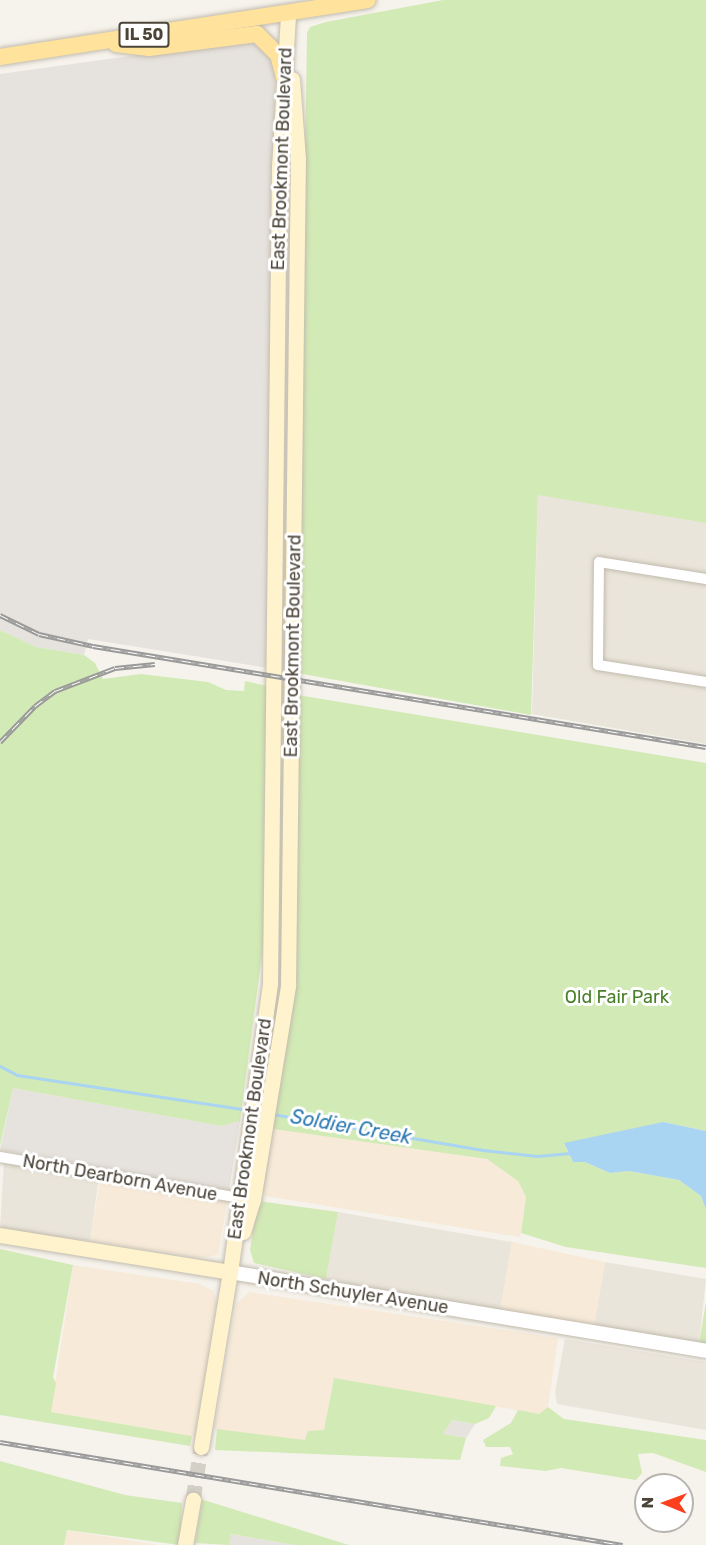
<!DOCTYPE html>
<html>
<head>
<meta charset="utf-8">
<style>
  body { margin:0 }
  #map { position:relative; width:706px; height:1545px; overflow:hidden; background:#f6f3ec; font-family:Rubik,sans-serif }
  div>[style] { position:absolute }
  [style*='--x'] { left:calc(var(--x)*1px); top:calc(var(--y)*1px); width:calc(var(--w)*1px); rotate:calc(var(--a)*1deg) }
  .residential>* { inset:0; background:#eae5da }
  .commercial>* { inset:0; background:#f7ead8 }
  .industrial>* { inset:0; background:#e6e2dd }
  .green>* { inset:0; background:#d2eab5 }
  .water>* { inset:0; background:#a9d4f2 }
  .stream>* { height:3px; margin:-1.5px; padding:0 1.5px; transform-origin:1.5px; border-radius:1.5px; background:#a9d4f2 }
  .secondary-tunnel>* { height:15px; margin-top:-7.5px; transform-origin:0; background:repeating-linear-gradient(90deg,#d4d0c8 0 15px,transparent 0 23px) }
  .roads { filter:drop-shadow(0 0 2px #c2bbae) drop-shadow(0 0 2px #c2bbae) }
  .minor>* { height:10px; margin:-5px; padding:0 5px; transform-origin:5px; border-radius:5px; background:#fff }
  .tertiary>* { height:14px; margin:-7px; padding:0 7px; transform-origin:7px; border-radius:7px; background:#fff }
  .secondary>* { height:15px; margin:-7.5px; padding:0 7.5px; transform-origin:7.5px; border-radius:7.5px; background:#fff3cd }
  .primary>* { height:16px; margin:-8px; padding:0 8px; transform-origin:8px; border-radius:8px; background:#ffe39c }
  .rail>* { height:5px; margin-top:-2.5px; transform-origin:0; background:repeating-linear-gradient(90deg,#fff 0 9px,#9a9a9a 0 18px); box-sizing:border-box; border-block:2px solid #9a9a9a }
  span { translate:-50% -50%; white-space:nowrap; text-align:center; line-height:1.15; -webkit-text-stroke:6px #fff; paint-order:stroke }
  .shield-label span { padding:2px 4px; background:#fff; border:2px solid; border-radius:4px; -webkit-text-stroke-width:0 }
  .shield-label { font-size:16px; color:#4b4439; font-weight:700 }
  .street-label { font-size:18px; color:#4b4439 }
  .park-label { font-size:18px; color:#4a7f2a }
  .water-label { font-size:20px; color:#2e7ab2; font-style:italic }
  .north { position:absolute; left:634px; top:1473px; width:60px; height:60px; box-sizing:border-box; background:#fff; border:2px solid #b7b4b0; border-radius:50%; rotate:271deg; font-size:16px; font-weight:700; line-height:24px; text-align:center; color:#4b4439 }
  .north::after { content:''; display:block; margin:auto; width:21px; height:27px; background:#fc3f1d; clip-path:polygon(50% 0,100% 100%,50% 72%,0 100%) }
</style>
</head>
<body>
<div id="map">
  <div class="residential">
    <i style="clip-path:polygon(538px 494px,706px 523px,706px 744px,532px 714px)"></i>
    <i style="clip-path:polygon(4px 1161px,99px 1177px,90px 1241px,0 1230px)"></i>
    <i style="clip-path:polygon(338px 1212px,512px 1242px,500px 1311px,326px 1279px)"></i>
    <i style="clip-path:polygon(605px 1262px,706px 1279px,699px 1343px,594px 1326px)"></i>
    <i style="clip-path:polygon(565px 1339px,706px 1362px,706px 1430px,557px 1404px,555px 1392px)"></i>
  </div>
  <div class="commercial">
    <i style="clip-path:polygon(273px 1129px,487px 1159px,518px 1181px,526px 1197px,520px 1237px,265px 1196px,260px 1189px)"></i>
    <i style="clip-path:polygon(102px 1168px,229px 1190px,218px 1255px,199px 1258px,90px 1241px)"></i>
    <i style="clip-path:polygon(512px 1242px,605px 1262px,594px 1326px,500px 1311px)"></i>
    <i style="clip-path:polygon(73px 1265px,200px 1284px,213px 1291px,217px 1304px,198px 1437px,51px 1412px)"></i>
    <i style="clip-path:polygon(249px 1292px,558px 1338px,548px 1407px,539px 1414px,334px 1378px,324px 1430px,306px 1441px,214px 1429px,236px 1304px)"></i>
    <i style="clip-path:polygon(66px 1530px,159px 1545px,64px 1545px)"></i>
  </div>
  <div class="industrial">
    <i style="clip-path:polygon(246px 40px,263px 46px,275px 67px,268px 668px,88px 639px,84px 655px,36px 647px,0 630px,0 74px)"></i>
    <i style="clip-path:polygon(13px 1088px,221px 1126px,240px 1121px,229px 1190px,0 1150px)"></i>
    <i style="clip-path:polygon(452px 1420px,475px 1424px,466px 1438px,443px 1434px)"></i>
    <i style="clip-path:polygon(230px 1534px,295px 1545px,229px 1545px)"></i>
  </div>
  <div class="green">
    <i style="clip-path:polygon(443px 0,706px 0,706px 523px,538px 495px,531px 715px,297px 673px,307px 33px,310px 27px,326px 22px)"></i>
    <i style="clip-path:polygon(0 630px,36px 647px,84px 655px,95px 663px,103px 679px,141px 674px,208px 682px,226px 690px,244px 691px,245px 681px,267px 686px,263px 947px,240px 1121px,221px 1126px,13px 1088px,0 1146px)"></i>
    <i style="clip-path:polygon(298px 695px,706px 763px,706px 1131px,663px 1122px,564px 1144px,573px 1162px,585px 1162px,610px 1173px,629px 1171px,679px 1180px,701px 1196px,706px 1210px,706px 1268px,566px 1247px,521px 1233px,526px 1197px,518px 1181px,487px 1159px,273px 1129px,292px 991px)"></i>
    <i style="clip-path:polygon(258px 1201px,338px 1212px,326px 1279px,254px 1263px,250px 1250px)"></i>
    <i style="clip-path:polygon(0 1249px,73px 1265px,53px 1377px,56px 1383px,51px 1412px,192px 1436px,190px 1446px,0 1415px)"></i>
    <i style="clip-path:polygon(706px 1302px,706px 1344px,699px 1343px)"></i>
    <i style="clip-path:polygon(334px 1378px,422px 1393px,496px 1406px,489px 1418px,475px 1424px,452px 1420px,443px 1434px,466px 1438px,460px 1460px,215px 1450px,217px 1429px,305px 1440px,308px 1431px,324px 1430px)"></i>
    <i style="clip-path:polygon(548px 1407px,564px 1419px,706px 1440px,706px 1472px,653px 1453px,638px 1454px,642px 1473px,636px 1480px,561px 1468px,546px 1471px,500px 1466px,501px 1458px,513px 1454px,510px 1447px,486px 1447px,483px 1440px,511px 1423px,518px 1410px,539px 1414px)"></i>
    <i style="clip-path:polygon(0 1461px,125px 1495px,182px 1503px,180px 1545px,67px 1530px,64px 1545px,0 1545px)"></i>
    <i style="clip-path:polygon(202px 1500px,207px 1501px,349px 1545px,295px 1545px,231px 1534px,229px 1545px,195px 1543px)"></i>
  </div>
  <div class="water">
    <i style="clip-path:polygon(663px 1122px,706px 1131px,706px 1210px,701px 1196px,679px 1180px,629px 1171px,610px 1173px,585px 1162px,573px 1162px,564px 1143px)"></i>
  </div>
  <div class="stream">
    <i style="--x:0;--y:1066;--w:19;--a:28"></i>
    <i style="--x:17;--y:1075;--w:234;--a:8.6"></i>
    <i style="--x:272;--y:1114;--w:214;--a:9.7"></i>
    <i style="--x:483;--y:1150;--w:54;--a:6.3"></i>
    <i style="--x:537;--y:1156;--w:34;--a:-5"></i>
  </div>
  <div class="secondary-tunnel">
    <i style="--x:193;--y:1500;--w:54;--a:-81.4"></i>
  </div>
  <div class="roads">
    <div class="minor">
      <i style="--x:706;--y:579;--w:108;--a:-171"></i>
      <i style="--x:599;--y:562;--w:103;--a:90.6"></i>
      <i style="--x:598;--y:665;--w:109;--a:8.9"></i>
      <i style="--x:0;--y:1157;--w:243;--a:9.7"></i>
    </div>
    <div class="tertiary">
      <i style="--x:230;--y:1272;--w:483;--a:9.4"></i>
    </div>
    <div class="secondary">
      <i style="--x:243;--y:1232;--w:34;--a:-73"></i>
      <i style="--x:253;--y:1200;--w:217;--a:-80.7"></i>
      <i style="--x:288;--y:986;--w:827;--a:-89.31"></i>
      <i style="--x:298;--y:159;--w:80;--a:-94.3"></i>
      <i style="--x:0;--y:1235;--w:233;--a:9.1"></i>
      <i style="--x:201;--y:1447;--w:177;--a:-80.6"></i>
      <i style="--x:230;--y:1272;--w:291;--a:-82.1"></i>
      <i style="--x:270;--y:984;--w:817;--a:-89.37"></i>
      <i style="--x:279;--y:167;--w:153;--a:-86.6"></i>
      <i style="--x:185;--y:1545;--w:46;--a:-79.9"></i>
    </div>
    <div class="primary">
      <i style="--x:116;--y:44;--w:33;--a:7"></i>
      <i style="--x:149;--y:48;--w:109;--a:-7.4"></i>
      <i style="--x:257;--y:34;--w:30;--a:45"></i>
      <i style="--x:278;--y:55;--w:24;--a:75"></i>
      <i style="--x:0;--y:57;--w:372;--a:-8.8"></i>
    </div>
  </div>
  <div class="rail">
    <i style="--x:0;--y:615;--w:43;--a:26"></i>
    <i style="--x:39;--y:634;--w:55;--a:12.5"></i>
    <i style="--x:93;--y:646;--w:621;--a:9.36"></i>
    <i style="--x:0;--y:742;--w:50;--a:-45.8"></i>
    <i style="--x:35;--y:706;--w:25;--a:-37"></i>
    <i style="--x:55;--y:691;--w:64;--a:-21"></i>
    <i style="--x:115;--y:668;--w:40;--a:-5.7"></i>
    <i style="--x:0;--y:1442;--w:631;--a:9.39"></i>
  </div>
  <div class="shield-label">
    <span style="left:144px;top:35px">IL 50</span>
  </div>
  <div class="street-label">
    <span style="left:282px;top:159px;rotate:-88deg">East Brookmont Boulevard</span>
    <span style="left:293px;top:646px;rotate:-89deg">East Brookmont Boulevard</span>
    <span style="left:250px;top:1129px;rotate:-82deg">East Brookmont Boulevard</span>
    <span style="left:120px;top:1178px;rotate:10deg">North Dearborn Avenue</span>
    <span style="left:353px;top:1293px;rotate:9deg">North Schuyler Avenue</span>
  </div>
  <div class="park-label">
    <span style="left:617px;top:997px">Old Fair Park</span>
  </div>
  <div class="water-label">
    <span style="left:351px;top:1127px;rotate:10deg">Soldier Creek</span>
  </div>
  <div class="north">N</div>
</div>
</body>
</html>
